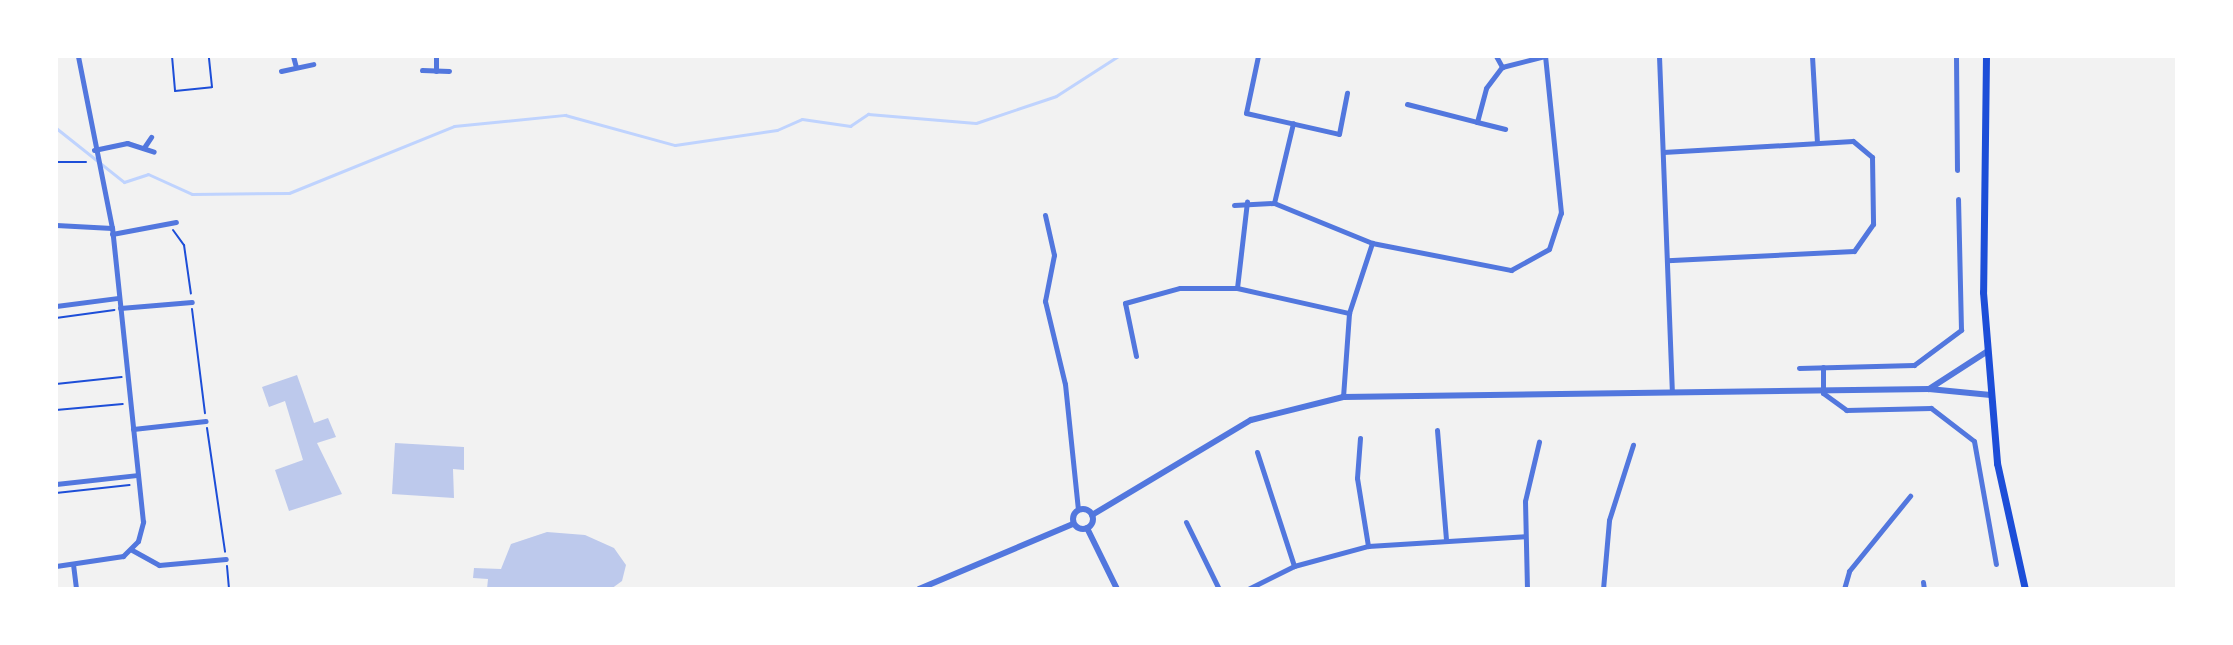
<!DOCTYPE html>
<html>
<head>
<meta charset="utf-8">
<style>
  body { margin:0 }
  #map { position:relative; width:2233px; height:645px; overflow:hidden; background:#f2f2f2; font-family:Montserrat,sans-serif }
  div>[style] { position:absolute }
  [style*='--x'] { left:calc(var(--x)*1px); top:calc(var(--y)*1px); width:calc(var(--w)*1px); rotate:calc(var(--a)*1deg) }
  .stream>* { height:3px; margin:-1.5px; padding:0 1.5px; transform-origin:1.5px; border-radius:1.5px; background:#bfd3fe }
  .building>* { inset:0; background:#bdc9ec }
  .path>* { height:2px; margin:-1px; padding:0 1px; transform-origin:1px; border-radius:1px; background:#1d4ed8 }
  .minor>* { height:5px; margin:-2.5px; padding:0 2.5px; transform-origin:2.5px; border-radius:2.5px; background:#5277de }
  .tertiary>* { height:6px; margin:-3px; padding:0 3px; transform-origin:3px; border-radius:3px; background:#5277de }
  .tertiary>.ring { margin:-3px; padding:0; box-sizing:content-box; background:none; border:6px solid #5277de; border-radius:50% }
  .secondary>* { height:7px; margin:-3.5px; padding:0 3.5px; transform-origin:3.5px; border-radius:3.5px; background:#1d4ed8 }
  span { translate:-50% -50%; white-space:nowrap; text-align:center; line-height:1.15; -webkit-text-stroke:7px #fff; paint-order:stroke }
  .frame { position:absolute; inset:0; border:58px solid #fff; pointer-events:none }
</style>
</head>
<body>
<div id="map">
  <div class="stream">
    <i style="--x:56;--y:128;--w:87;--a:38.5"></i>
    <i style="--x:124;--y:182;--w:25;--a:-18"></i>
    <i style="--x:148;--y:174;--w:48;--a:24.4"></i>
    <i style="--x:192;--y:194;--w:97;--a:-0.6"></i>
    <i style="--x:289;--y:193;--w:178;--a:-22.1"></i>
    <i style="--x:454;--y:126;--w:112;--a:-5.7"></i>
    <i style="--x:565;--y:115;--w:114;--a:15.3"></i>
    <i style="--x:675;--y:145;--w:103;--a:-8.4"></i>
    <i style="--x:777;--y:130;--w:27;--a:-24"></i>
    <i style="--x:802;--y:119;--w:49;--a:8.3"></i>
    <i style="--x:850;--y:126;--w:22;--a:-34"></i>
    <i style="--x:868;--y:114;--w:108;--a:4.8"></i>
    <i style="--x:976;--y:123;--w:84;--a:-18.6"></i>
    <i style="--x:1056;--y:96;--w:74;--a:-32.8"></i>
  </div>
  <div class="building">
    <i style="clip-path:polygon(297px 375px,314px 423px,328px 418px,336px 437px,317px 443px,342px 494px,289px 511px,275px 470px,303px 460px,285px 401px,269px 407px,262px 387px)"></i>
    <i style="clip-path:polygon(395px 443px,464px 447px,464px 470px,453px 469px,454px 498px,392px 494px)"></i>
    <i style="clip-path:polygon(547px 532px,585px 535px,614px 548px,626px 565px,622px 581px,611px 589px,487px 589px,488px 579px,473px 578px,474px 568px,501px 569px,511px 544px)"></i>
  </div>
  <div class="path">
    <i style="--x:172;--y:56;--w:35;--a:85"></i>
    <i style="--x:175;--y:91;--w:37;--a:-6"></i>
    <i style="--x:212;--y:87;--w:31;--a:-96"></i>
    <i style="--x:56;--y:162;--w:30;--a:0"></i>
    <i style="--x:173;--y:230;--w:19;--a:54"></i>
    <i style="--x:184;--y:245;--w:49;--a:81.9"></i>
    <i style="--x:192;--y:309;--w:105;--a:82.9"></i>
    <i style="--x:56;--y:318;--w:59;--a:-7.9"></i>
    <i style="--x:56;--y:384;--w:66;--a:-6.1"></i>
    <i style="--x:56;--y:410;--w:67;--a:-5.1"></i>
    <i style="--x:207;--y:428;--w:125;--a:81.7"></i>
    <i style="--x:56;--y:493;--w:74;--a:-6.2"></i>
    <i style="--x:227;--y:566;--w:23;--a:85"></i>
  </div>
  <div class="minor">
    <i style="--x:293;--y:56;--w:11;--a:75"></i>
    <i style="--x:1258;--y:56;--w:58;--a:101.9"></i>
    <i style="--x:1246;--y:113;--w:95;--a:12.7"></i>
    <i style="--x:1339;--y:134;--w:42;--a:-79"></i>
    <i style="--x:1496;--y:56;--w:13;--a:61"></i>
    <i style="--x:1659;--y:56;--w:335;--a:87.8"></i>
    <i style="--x:1812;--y:56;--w:87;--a:86.7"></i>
    <i style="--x:1956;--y:56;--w:114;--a:89.5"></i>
    <i style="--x:422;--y:70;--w:27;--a:2"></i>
    <i style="--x:281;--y:71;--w:33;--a:-12"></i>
    <i style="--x:436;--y:71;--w:15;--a:-90"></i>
    <i style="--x:1407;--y:104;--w:72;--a:14.4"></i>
    <i style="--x:1477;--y:122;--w:35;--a:-75"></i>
    <i style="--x:1486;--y:88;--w:26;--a:-53"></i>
    <i style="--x:1502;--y:67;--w:44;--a:-14.3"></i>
    <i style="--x:1477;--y:122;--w:29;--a:14"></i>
    <i style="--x:145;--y:146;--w:11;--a:-56"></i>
    <i style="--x:94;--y:150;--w:34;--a:-12"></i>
    <i style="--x:127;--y:143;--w:28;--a:18"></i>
    <i style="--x:1663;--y:152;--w:190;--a:-3.3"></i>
    <i style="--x:1853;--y:141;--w:25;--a:40"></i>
    <i style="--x:1872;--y:157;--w:67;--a:89.1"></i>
    <i style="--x:1873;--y:224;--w:33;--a:125"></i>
    <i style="--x:1854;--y:251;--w:187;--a:177.2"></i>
    <i style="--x:1274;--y:203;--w:82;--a:-76.6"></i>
    <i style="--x:1234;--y:205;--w:40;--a:-2.9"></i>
    <i style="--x:1274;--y:203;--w:106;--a:22.2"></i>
    <i style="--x:1045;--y:215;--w:41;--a:77.3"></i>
    <i style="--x:1054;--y:255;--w:47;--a:101.1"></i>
    <i style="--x:1045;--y:301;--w:85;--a:76.5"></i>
    <i style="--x:1065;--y:384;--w:126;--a:84.1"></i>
    <i style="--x:56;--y:225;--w:56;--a:3.1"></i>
    <i style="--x:112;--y:234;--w:65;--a:-10.6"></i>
    <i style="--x:1237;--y:288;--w:87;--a:-83.4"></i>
    <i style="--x:56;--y:306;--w:63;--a:-7.4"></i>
    <i style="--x:120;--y:308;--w:72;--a:-4.8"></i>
    <i style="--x:1136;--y:356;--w:54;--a:-101.7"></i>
    <i style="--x:1125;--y:303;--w:57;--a:-15.3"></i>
    <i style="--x:1180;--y:288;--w:57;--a:0"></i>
    <i style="--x:1237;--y:288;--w:115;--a:12.6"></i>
    <i style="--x:1823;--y:367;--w:26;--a:90"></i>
    <i style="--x:1823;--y:393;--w:29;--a:36"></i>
    <i style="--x:1846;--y:410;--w:85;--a:-1.3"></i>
    <i style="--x:1931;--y:408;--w:54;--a:37.5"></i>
    <i style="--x:1974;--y:441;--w:125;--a:79.9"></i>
    <i style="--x:1799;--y:368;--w:115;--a:-1.5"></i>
    <i style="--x:1914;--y:365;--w:59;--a:-36.7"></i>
    <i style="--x:1961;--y:330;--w:131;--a:-91.3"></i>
    <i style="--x:1343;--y:397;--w:84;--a:-85.9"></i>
    <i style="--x:1349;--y:313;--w:74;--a:-71.8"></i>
    <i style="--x:1372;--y:243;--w:142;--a:11"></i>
    <i style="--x:1511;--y:270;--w:43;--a:-28.9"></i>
    <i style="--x:1549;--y:249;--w:38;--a:-72"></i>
    <i style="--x:1561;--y:213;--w:158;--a:-95.8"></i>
    <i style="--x:133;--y:429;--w:73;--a:-6.3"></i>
    <i style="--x:1437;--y:430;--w:110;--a:85.3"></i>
    <i style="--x:1360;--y:438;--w:40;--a:94.3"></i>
    <i style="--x:1357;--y:478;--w:69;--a:80.8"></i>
    <i style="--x:1257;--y:452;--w:120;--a:72"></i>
    <i style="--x:56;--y:484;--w:81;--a:-6.3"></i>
    <i style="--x:1186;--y:522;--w:75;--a:63.8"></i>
    <i style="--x:132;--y:550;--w:31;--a:29"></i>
    <i style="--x:159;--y:565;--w:67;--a:-5.1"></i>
    <i style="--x:73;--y:564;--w:25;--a:83"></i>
    <i style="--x:56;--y:566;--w:68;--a:-8.5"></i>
    <i style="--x:123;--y:556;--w:21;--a:-45"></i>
    <i style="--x:138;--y:541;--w:20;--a:-75"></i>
    <i style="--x:143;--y:522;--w:296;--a:-96"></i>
    <i style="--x:112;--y:228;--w:175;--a:-101.2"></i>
    <i style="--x:1923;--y:582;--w:7;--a:82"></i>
    <i style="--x:1248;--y:589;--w:51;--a:-26.6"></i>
    <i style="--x:1294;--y:566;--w:77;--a:-15.1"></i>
    <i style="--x:1368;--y:546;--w:157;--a:-3.6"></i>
    <i style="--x:1527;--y:589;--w:88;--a:-91.3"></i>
    <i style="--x:1525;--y:501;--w:61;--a:-76.7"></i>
    <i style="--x:1603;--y:589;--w:69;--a:-85"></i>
    <i style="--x:1609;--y:520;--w:79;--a:-72.3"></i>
    <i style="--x:1844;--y:589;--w:19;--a:-74"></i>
    <i style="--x:1849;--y:571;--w:97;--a:-50.9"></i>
  </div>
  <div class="tertiary">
    <i style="--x:1929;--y:389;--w:70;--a:-32.8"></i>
    <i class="ring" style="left:1073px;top:509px;width:14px;height:14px"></i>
    <i style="--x:1092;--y:515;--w:185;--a:-30.9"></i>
    <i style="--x:1251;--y:420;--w:95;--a:-14"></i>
    <i style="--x:1343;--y:397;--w:586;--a:-0.78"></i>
    <i style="--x:1929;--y:389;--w:62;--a:5.5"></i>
    <i style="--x:1087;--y:528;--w:68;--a:63.8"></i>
    <i style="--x:919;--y:589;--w:167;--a:-22.9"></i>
  </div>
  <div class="secondary">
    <i style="--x:1986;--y:56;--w:236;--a:90.7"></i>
    <i style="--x:1983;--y:292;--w:172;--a:85.3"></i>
    <i style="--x:1997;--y:463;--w:129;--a:77.5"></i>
  </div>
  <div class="frame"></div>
</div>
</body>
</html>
